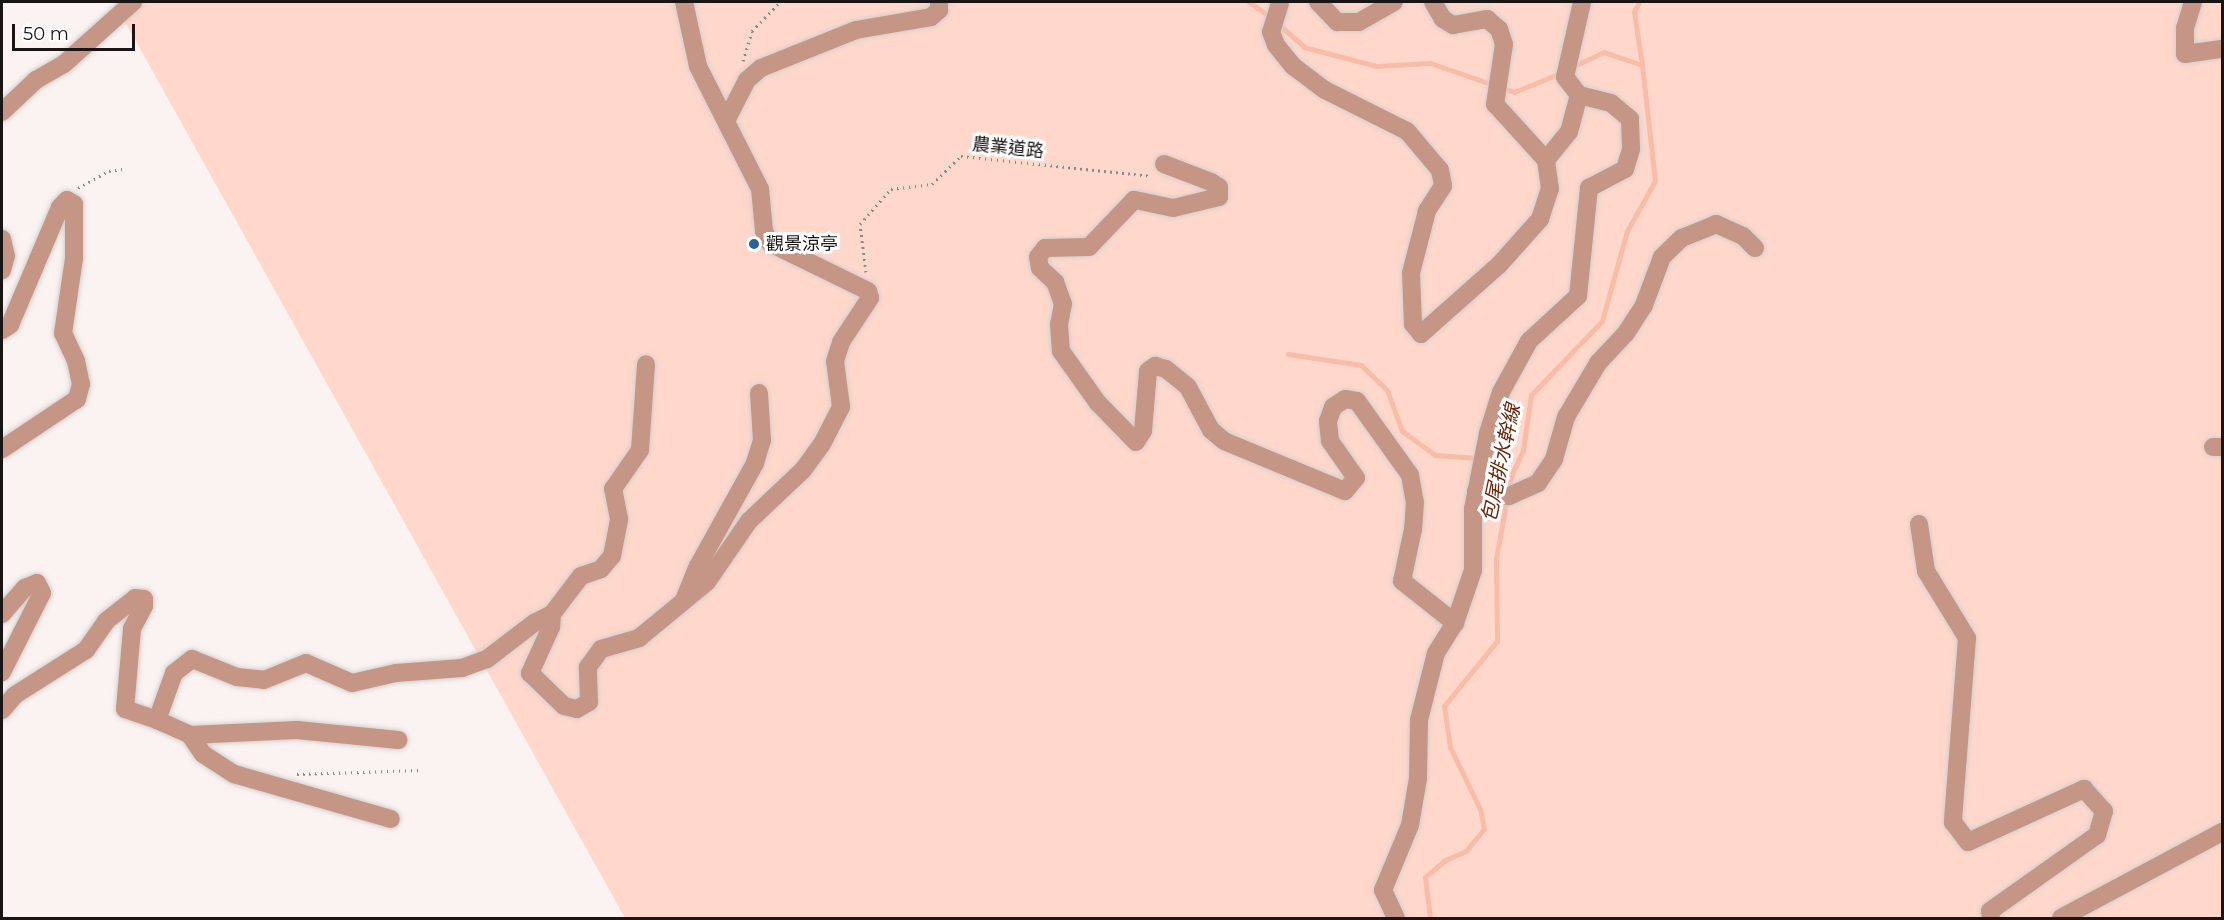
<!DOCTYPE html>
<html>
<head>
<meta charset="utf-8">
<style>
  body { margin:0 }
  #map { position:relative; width:2224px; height:920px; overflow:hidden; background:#faf3f1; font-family:Montserrat,"Noto Sans TC",sans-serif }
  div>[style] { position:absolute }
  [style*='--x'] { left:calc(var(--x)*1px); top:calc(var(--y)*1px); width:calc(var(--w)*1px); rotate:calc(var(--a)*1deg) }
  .green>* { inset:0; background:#ffd8cb }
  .stream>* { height:5px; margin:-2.5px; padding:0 2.5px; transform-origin:2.5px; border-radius:2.5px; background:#f8bca8 }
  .path>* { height:3px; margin-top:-1.5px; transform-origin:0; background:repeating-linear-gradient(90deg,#8f8a89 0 1.5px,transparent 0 6px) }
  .roads { filter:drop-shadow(0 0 2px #d6cfce) drop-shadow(0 0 2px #d6cfce) }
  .minor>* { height:18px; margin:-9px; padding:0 9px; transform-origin:9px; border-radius:9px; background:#c59686 }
  .dots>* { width:16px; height:16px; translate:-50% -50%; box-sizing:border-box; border:3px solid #fff; border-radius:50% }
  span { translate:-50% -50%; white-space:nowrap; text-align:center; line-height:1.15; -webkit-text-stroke:6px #fff; paint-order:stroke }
  .street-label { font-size:18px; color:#181514 }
  .poi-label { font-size:18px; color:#181514 }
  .left { translate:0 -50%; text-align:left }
  .water-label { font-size:20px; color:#69240a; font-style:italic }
  .frame { position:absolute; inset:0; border:3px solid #181514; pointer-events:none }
  .scale { position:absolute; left:12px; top:24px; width:123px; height:27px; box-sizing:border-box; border:3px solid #181514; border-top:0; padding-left:8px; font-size:18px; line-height:21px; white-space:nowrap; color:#181514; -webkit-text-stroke:4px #fff; paint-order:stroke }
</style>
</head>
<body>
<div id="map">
  <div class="green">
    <i style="clip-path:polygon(114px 2px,2222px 2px,2222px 918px,625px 918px)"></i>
  </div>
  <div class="stream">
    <i style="--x:1249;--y:2;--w:28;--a:35"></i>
    <i style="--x:1639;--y:2;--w:11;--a:117"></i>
    <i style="--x:1634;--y:12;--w:54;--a:81.4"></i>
    <i style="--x:1278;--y:24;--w:35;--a:41"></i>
    <i style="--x:1304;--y:47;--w:74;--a:14.8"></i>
    <i style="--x:1376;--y:66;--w:54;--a:-3.2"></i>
    <i style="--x:1430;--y:63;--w:89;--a:19"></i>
    <i style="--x:1514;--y:92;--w:51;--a:-22"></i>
    <i style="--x:1288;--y:354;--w:74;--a:8.6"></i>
    <i style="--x:1361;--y:365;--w:36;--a:44"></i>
    <i style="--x:1387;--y:390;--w:44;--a:69.9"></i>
    <i style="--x:1402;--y:431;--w:41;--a:36"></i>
    <i style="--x:1435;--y:455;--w:58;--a:3.9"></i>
    <i style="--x:1493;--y:459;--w:25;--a:43"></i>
    <i style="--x:1430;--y:918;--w:41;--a:-97"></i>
    <i style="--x:1425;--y:877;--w:26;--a:-40"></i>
    <i style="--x:1445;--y:860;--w:23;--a:-23"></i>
    <i style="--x:1466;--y:851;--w:28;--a:-51"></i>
    <i style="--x:1484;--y:829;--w:20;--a:-101"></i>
    <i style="--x:1480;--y:809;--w:69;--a:-115.8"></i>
    <i style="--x:1450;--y:747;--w:41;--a:-98.3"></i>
    <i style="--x:1444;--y:706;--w:84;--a:-50.8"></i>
    <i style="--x:1497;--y:641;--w:82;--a:-90.7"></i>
    <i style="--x:1496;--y:559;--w:84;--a:-79.8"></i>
    <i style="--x:1511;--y:476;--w:29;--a:-65"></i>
    <i style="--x:1523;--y:450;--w:56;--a:-81.7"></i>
    <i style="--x:1531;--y:395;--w:103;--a:-46.2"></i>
    <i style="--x:1602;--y:321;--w:93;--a:-74.5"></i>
    <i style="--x:1627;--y:231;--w:57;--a:-60.8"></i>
    <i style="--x:1655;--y:181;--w:117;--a:-96.4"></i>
    <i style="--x:1642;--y:65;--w:40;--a:-161.1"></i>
    <i style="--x:1604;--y:52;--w:35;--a:155"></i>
  </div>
  <div class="path">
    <i style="--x:743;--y:61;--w:31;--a:-73"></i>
    <i style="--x:752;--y:31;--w:40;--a:-46"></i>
    <i style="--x:78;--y:188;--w:35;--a:-29"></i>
    <i style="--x:109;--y:171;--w:14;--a:-8"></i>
    <i style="--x:866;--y:272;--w:48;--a:-97.1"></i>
    <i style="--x:860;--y:224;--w:47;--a:-48.5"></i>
    <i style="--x:891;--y:189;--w:41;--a:-7"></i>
    <i style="--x:932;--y:184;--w:40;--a:-44"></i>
    <i style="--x:961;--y:156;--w:192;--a:6"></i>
    <i style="--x:297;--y:774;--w:122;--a:-1.9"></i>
  </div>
  <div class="roads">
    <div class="minor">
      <i style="--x:1318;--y:2;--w:28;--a:46"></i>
      <i style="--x:1337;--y:22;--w:22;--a:0"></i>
      <i style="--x:1359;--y:22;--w:40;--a:-29.7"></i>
      <i style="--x:1433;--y:2;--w:20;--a:60"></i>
      <i style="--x:1443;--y:19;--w:12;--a:31"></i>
      <i style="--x:1453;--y:25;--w:35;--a:-10"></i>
      <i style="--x:1487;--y:19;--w:16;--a:40"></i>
      <i style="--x:1499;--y:29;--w:16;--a:72"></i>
      <i style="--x:1504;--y:44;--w:61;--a:98.5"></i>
      <i style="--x:1495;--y:104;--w:76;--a:47.7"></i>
      <i style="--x:2193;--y:2;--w:27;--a:107"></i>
      <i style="--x:2185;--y:28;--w:26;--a:90"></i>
      <i style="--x:2185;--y:54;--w:37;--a:-8"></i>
      <i style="--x:1280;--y:3;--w:30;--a:107"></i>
      <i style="--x:1271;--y:32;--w:14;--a:69"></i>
      <i style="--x:1276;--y:45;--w:27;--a:51"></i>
      <i style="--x:1293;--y:66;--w:40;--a:37"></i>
      <i style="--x:1325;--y:90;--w:92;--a:26.6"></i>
      <i style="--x:1407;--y:131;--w:51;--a:49.8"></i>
      <i style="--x:1440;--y:170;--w:16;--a:79"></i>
      <i style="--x:1443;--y:186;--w:30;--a:123"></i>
      <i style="--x:1427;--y:211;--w:64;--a:104.5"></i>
      <i style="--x:1411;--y:273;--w:51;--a:87.8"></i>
      <i style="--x:1413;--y:324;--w:13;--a:51"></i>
      <i style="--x:1421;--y:334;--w:104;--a:-41.5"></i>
      <i style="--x:1499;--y:265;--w:62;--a:-48.3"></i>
      <i style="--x:1540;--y:219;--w:32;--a:-72"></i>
      <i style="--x:1550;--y:189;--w:29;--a:-98"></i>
      <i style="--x:1546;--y:160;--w:36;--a:-51"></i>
      <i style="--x:1569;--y:132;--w:38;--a:-75"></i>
      <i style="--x:2;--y:112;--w:47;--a:-43.3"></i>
      <i style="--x:36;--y:80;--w:32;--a:-30"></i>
      <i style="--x:64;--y:64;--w:93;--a:-41.9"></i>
      <i style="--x:726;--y:121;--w:46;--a:-62.9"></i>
      <i style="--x:747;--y:80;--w:18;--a:-41"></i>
      <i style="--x:761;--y:68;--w:102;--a:-21.8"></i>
      <i style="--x:856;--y:30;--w:76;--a:-9.8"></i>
      <i style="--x:931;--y:17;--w:11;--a:-41"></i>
      <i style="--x:939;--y:10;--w:8;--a:-90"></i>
      <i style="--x:1164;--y:164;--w:50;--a:21"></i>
      <i style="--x:1211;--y:182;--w:9;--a:32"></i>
      <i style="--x:1219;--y:187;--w:10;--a:90"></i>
      <i style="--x:1219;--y:197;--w:47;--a:166.6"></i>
      <i style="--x:1173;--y:208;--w:40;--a:-168"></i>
      <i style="--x:1134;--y:200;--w:65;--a:133.8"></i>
      <i style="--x:1089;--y:247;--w:44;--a:178.7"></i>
      <i style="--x:1045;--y:248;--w:11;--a:128"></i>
      <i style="--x:1038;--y:257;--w:11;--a:80"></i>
      <i style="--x:1040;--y:268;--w:21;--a:43"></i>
      <i style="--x:1055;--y:282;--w:23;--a:70"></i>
      <i style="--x:1063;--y:304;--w:20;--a:101"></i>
      <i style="--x:1059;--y:324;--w:27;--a:86"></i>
      <i style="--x:1061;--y:351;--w:64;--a:54.6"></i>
      <i style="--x:1098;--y:403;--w:54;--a:45.7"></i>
      <i style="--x:1136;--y:442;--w:13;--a:-58"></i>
      <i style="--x:1143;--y:431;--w:60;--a:-85.2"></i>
      <i style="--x:1148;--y:371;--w:9;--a:-36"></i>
      <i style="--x:1155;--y:366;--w:11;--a:15"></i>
      <i style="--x:1166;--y:369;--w:28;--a:39"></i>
      <i style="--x:1188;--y:387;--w:49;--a:61.9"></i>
      <i style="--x:1211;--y:430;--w:17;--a:40"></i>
      <i style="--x:1224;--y:441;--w:131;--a:22.5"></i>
      <i style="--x:1345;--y:491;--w:17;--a:-50"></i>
      <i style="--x:1356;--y:478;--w:45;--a:-125.1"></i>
      <i style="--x:1330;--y:441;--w:20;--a:-96"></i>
      <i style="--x:1328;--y:421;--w:15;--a:-70"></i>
      <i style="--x:1333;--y:407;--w:14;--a:-34"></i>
      <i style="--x:1345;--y:399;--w:12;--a:9"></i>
      <i style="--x:1357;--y:401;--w:91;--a:54.4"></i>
      <i style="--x:1410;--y:475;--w:27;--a:80"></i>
      <i style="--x:1415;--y:502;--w:27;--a:94"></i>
      <i style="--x:1413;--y:529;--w:53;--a:101.9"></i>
      <i style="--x:1402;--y:581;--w:68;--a:38.4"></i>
      <i style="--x:2;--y:239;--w:17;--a:77"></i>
      <i style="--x:6;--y:256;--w:15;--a:106"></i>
      <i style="--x:2;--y:330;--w:9;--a:-32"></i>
      <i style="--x:10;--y:325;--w:128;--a:-67"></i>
      <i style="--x:60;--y:207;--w:10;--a:-45"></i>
      <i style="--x:67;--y:200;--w:8;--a:30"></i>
      <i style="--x:74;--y:204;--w:54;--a:90"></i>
      <i style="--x:74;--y:258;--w:76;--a:98.3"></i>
      <i style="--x:63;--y:333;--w:31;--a:65"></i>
      <i style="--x:76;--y:361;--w:24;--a:78"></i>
      <i style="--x:81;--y:384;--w:16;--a:105"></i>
      <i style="--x:77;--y:399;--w:90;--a:146.3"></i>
      <i style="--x:2213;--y:447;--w:9;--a:0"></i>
      <i style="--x:1476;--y:491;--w:33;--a:9"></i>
      <i style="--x:1509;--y:496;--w:32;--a:-24"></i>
      <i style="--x:1538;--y:483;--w:29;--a:-56"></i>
      <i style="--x:1554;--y:459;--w:44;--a:-74.1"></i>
      <i style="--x:1566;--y:417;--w:63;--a:-59.3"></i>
      <i style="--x:1598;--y:363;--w:41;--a:-47"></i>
      <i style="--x:1626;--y:333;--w:33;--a:-57"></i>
      <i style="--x:1644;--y:305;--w:51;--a:-69.4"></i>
      <i style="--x:1662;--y:257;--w:28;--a:-44"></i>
      <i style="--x:1682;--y:238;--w:37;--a:-22"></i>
      <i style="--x:1716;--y:224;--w:30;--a:24"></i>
      <i style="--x:1743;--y:236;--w:17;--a:45"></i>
      <i style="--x:1919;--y:524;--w:48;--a:81.5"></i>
      <i style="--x:1926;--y:571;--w:79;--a:58.5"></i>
      <i style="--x:1967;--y:638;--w:185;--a:94.4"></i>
      <i style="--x:1953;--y:822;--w:25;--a:53"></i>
      <i style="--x:1968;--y:842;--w:128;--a:-24.6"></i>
      <i style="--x:2084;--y:789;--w:30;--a:48"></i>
      <i style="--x:2104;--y:811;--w:25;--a:106"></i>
      <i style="--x:2097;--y:835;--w:131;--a:144.6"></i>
      <i style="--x:1990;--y:911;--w:7;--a:82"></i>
      <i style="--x:684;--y:600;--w:37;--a:-68"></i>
      <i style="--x:698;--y:566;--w:118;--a:-61"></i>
      <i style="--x:755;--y:463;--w:24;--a:-73"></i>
      <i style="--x:762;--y:440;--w:47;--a:-93.7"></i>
      <i style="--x:2;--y:614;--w:35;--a:-49"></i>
      <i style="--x:25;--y:588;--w:13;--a:-23"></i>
      <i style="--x:37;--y:583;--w:11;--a:63"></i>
      <i style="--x:42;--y:593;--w:89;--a:116.9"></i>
      <i style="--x:552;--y:614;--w:48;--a:-52.7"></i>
      <i style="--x:581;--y:576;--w:21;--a:-19"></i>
      <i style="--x:601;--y:569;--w:17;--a:-50"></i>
      <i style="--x:612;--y:556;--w:38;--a:-79"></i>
      <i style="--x:619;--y:519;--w:31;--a:-101"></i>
      <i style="--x:613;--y:489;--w:47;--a:-55.3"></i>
      <i style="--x:640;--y:450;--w:86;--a:-86"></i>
      <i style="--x:2;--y:710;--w:20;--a:-49"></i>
      <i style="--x:15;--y:695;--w:84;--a:-32.4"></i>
      <i style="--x:86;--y:650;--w:35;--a:-55"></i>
      <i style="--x:106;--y:621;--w:37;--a:-38"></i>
      <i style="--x:135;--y:598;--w:9;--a:6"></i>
      <i style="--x:144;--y:599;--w:7;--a:90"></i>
      <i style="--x:144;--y:606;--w:26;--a:118"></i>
      <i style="--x:132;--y:629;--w:80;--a:95"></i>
      <i style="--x:125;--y:709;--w:34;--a:19"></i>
      <i style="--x:157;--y:720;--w:50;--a:-70.1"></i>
      <i style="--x:174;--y:673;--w:23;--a:-38"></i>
      <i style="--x:192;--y:659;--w:48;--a:21.8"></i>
      <i style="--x:237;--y:677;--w:27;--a:6"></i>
      <i style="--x:264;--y:680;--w:45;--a:-22"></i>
      <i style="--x:306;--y:663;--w:50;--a:23.5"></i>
      <i style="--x:352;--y:683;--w:45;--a:-12.8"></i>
      <i style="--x:396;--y:673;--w:66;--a:-4.3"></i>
      <i style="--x:462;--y:668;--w:27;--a:-20"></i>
      <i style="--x:487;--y:659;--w:59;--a:-37.5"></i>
      <i style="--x:534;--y:623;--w:20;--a:-27"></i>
      <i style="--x:552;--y:614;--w:13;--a:94"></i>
      <i style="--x:551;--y:627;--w:51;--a:114.5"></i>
      <i style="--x:530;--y:673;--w:47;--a:44.1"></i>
      <i style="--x:564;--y:706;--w:13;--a:13"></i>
      <i style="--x:577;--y:709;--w:14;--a:-30"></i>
      <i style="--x:589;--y:702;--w:35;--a:-92"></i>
      <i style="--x:588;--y:667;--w:22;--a:-54"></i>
      <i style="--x:601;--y:649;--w:40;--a:-16"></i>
      <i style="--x:639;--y:638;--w:88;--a:-39.5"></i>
      <i style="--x:707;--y:582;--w:74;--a:-55.5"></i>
      <i style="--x:749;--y:521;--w:74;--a:-43.4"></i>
      <i style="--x:803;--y:470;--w:32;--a:-54"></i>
      <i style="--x:822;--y:444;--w:42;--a:-62.8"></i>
      <i style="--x:841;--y:407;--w:46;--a:-97.4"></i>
      <i style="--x:835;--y:361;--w:20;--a:-72"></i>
      <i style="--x:841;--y:342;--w:53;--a:-56.6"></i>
      <i style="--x:870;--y:298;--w:7;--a:-106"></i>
      <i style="--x:868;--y:291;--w:109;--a:-153.9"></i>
      <i style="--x:770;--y:243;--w:13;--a:-117"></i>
      <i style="--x:764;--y:231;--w:42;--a:-95.4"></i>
      <i style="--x:760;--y:189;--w:138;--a:-116.8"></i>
      <i style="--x:698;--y:66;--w:66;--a:-102.3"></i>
      <i style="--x:157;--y:720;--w:36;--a:24"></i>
      <i style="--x:190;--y:735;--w:23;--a:56"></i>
      <i style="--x:203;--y:754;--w:37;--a:33"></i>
      <i style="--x:234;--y:774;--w:163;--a:16"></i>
      <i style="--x:190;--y:735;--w:107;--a:-2.7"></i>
      <i style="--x:297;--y:730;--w:102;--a:5.6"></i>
      <i style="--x:1396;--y:918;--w:31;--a:-115"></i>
      <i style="--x:1383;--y:890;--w:70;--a:-67.4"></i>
      <i style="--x:1410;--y:825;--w:48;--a:-80.3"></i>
      <i style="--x:1418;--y:778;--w:58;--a:-89"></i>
      <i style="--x:1419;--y:720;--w:69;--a:-75.8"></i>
      <i style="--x:1436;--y:653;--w:36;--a:-58"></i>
      <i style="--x:1455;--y:623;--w:56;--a:-71.2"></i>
      <i style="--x:1473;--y:570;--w:61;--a:-90"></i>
      <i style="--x:1473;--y:509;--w:77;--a:-78.8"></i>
      <i style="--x:1488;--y:433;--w:43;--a:-72.4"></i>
      <i style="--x:1501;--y:392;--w:58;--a:-61.2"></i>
      <i style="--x:1529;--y:341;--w:67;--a:-42.6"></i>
      <i style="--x:1578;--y:296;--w:109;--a:-84.2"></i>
      <i style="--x:1589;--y:188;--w:41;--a:-27.8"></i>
      <i style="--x:1625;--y:169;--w:21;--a:-73"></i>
      <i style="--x:1631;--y:149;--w:30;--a:-92"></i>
      <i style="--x:1630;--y:119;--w:25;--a:-140"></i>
      <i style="--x:1611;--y:103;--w:33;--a:-166"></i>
      <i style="--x:1579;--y:95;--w:23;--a:-128"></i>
      <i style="--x:1565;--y:77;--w:77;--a:-77.2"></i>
      <i style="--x:2061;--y:918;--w:183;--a:-28.1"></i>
    </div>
  </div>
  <div class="dots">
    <i style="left:754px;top:244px;background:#27639a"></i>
  </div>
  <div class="street-label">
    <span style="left:1008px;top:148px;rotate:6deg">農業道路</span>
  </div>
  <div class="poi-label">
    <span class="left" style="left:766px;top:244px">觀景涼亭</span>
  </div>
  <div class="water-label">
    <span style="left:1501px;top:463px;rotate:-78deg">包尾排水幹線</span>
  </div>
  <div class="frame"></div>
  <div class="scale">50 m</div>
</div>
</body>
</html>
